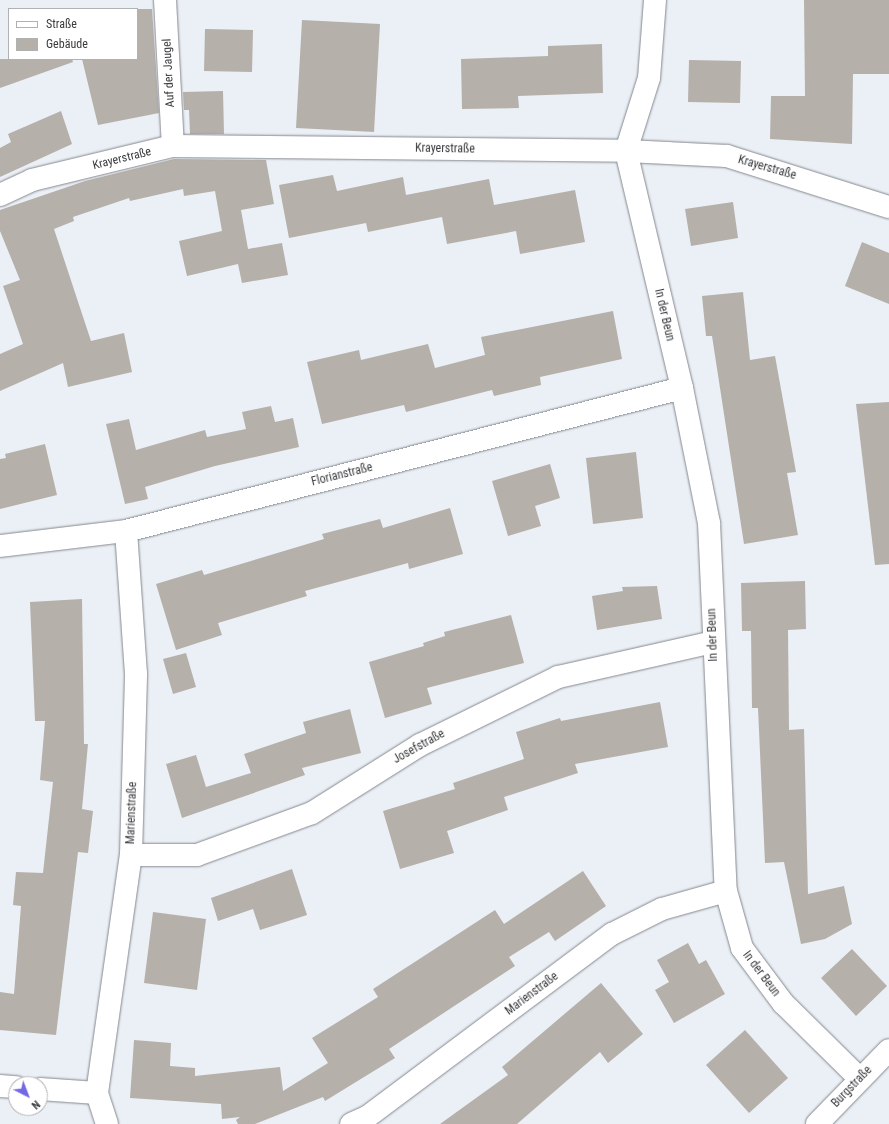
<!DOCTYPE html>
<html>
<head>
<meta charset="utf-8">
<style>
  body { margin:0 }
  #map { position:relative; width:889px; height:1124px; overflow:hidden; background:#ebeff6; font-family:"Roboto Condensed",sans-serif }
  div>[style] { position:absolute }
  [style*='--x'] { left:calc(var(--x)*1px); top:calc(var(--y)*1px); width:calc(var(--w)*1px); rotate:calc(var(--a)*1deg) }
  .building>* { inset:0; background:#b5b0aa }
  .roads { filter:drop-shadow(0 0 1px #84888e) drop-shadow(0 0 1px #84888e) }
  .street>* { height:22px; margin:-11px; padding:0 11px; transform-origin:11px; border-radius:11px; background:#fff }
  .secondary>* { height:22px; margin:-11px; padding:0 11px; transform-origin:11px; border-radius:11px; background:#fff }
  span { translate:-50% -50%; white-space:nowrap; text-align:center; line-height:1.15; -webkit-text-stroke:3px #fff; paint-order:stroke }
  .street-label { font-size:12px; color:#393b3d }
  .legend { position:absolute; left:8px; top:8px; width:130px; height:52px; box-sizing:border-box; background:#fff; border:1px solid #b0b1b1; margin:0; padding:5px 7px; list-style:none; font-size:12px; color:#393b3d }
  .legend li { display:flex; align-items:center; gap:8px; height:20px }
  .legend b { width:20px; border:1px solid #b0b1b1 }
  .north { position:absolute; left:8px; top:1076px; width:40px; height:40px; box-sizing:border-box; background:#fff; border:1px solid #b0b1b1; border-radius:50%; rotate:138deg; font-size:11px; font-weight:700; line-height:16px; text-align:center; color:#393b3d }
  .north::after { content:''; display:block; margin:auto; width:14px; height:18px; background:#7468e3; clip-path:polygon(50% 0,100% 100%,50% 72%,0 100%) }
</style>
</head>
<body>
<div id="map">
  <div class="building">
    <i style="clip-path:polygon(804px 0,889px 0,889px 74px,853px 74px,852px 144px,770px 139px,771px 96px,805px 96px)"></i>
    <i style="clip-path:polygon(137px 9px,152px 9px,159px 113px,98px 125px,82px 59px,137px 59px)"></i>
    <i style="clip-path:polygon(302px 20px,380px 24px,374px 132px,296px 128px)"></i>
    <i style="clip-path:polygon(205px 29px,253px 30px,252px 72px,204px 71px)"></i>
    <i style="clip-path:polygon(602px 44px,603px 93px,518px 96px,519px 108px,462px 109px,461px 59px,548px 56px,548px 46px)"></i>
    <i style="clip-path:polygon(0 59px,72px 59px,73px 62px,0 88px)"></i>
    <i style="clip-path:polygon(689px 60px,741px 61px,740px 103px,688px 102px)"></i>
    <i style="clip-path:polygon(223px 91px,224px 134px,190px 134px,189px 110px,184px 110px,183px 92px)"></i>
    <i style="clip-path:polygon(61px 111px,72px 144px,0 177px,0 148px,11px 142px,8px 134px)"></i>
    <i style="clip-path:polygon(174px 159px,266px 160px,274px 204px,241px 210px,248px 249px,282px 243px,288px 275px,242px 283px,238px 264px,187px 276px,179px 241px,222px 231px,215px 191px,184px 196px,183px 189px,130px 201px,129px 198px,73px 217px,74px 221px,54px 229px,91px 341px,124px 333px,132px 372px,68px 387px,63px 363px,0 391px,0 354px,23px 344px,3px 286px,20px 280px,0 231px,0 210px,85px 181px)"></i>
    <i style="clip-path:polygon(333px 175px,337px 191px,403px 177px,406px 195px,489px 179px,494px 205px,575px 190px,585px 242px,520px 254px,516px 231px,447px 244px,442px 217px,368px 232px,366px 223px,289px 238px,279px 185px)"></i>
    <i style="clip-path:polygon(733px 202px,738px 238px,691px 246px,685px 209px)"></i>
    <i style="clip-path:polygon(862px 242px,889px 253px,889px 304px,845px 286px)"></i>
    <i style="clip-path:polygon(743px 292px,750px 360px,775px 356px,796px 472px,787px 473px,798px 535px,744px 544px,712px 336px,706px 336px,702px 296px)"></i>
    <i style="clip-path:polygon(613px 311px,622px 359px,540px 377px,541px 385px,494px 396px,492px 390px,406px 412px,404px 405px,322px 424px,307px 362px,359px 350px,361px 360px,428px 344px,435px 368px,485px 355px,481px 337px)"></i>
    <i style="clip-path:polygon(889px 402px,889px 564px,875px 565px,856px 404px)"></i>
    <i style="clip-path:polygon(271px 406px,275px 422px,293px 418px,299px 447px,215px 466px,145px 487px,148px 499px,125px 504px,106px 424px,129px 419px,136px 450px,205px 430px,207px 437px,246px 429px,242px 412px)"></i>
    <i style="clip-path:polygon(45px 444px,57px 495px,0 509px,0 459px,6px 458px,5px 454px)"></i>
    <i style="clip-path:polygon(636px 452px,643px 518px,593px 524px,586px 458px)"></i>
    <i style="clip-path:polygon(550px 464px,560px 498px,535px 506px,541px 526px,508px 536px,492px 481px)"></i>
    <i style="clip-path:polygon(450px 508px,463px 554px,409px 569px,408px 563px,305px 591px,307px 596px,218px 623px,222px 635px,176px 650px,156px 584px,202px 570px,204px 575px,324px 539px,322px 534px,380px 519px,383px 528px)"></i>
    <i style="clip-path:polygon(805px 581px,806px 629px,788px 630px,789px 730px,804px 729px,808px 894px,844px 886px,852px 924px,825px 939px,801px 944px,784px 862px,765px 863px,758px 708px,752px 708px,751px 631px,742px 631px,741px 583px)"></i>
    <i style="clip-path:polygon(657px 586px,662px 619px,597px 630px,592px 596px,623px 591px,622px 587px)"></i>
    <i style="clip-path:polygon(82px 599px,84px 744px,88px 744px,82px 809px,93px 811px,88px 853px,78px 852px,56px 1035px,0 1030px,0 992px,14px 994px,21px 906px,13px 905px,16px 872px,43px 873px,53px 782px,40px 780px,45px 721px,35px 721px,30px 602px)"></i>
    <i style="clip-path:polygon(511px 615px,524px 663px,427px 688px,432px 704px,385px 718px,369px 662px,424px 646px,423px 643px,445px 636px,444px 632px)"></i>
    <i style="clip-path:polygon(186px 653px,196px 687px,173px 694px,163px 659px)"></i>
    <i style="clip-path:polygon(660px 702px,668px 747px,575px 764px,578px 773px,504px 797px,508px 810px,447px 831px,454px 853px,400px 869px,383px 811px,455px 789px,453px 783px,524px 759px,516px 732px,560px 718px,561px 721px)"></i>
    <i style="clip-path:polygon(350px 709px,361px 753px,302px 768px,305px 775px,182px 818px,166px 764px,196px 755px,206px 787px,251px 773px,244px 754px,306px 733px,303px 722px)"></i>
    <i style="clip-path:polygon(292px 869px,307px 915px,260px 930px,253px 909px,218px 921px,211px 898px)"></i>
    <i style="clip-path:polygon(583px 871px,606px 906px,555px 941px,549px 932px,509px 957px,515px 966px,389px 1049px,395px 1058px,325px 1101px,323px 1097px,255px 1124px,238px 1124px,236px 1120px,240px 1117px,222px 1119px,221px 1104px,130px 1098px,134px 1040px,171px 1043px,170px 1066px,195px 1068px,195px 1076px,280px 1067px,283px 1091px,328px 1063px,312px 1038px,378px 997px,373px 989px,495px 910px,504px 924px)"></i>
    <i style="clip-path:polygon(153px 912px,206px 919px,197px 990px,144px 983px)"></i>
    <i style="clip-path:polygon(688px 943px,699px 964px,706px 960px,725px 994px,674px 1023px,655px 990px,669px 982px,657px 960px)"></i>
    <i style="clip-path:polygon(852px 949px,887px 986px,856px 1016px,821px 978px)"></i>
    <i style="clip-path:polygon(601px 983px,643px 1034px,608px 1063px,600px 1052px,517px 1124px,440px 1124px,508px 1075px,502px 1067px)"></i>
    <i style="clip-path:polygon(745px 1030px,788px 1078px,749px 1113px,706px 1065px)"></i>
  </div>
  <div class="roads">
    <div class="street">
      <i style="--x:165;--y:0;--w:146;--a:86.9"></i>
      <i style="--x:655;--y:0;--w:78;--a:94.4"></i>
      <i style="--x:649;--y:78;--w:77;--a:107.5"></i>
      <i style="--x:626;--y:151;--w:244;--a:76.7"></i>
      <i style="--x:682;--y:388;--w:138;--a:78.7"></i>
      <i style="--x:709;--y:523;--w:368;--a:87.4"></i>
      <i style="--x:726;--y:891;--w:59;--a:74.3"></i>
      <i style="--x:742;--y:948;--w:69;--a:53.3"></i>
      <i style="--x:783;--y:1003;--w:108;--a:44.6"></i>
      <i style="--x:0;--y:546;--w:127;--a:-6.8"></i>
      <i style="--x:126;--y:531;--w:574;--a:-14.42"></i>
      <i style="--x:131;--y:855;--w:66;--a:0"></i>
      <i style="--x:197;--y:855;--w:122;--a:-20.1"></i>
      <i style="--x:312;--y:813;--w:128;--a:-32.2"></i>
      <i style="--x:420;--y:745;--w:154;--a:-26.2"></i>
      <i style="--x:558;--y:677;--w:159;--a:-12.7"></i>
      <i style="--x:0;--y:1086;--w:16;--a:4"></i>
      <i style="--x:40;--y:1089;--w:57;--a:4"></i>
      <i style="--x:107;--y:1124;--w:33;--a:-108"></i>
      <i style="--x:97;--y:1093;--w:240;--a:-81.9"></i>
      <i style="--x:131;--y:855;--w:181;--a:-88.4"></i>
      <i style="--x:136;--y:674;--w:143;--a:-94"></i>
      <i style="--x:351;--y:1124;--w:17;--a:-24"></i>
      <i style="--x:367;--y:1117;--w:306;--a:-36.8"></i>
      <i style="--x:612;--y:934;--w:56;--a:-26.6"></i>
      <i style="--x:662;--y:909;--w:66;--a:-15.7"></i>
      <i style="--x:817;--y:1124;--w:103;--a:-45.8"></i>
    </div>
    <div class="secondary">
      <i style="--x:0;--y:195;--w:35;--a:-25"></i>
      <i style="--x:32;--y:180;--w:145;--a:-13.6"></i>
      <i style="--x:173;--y:146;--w:453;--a:0.6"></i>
      <i style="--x:626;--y:151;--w:101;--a:2.8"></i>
      <i style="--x:727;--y:156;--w:170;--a:17.5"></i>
    </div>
  </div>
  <div class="street-label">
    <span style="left:169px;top:73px;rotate:-93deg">Auf der Jaugel</span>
    <span style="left:445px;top:149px;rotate:1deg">Krayerstraße</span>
    <span style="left:122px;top:159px;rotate:-14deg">Krayerstraße</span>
    <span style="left:767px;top:168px;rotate:16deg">Krayerstraße</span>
    <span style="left:664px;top:315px;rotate:77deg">In der Beun</span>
    <span style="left:342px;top:475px;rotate:-14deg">Florianstraße</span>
    <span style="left:713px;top:635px;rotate:-92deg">In der Beun</span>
    <span style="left:419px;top:747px;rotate:-29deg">Josefstraße</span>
    <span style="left:132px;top:813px;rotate:-88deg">Marienstraße</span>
    <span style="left:761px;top:974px;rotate:53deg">In der Beun</span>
    <span style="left:532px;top:994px;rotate:-37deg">Marienstraße</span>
    <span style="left:852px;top:1087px;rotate:-46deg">Burgstraße</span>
  </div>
  <ul class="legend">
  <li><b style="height:5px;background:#fff"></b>Straße</li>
  <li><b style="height:11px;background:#b5b0aa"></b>Gebäude</li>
  </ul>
  <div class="north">N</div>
</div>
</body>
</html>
